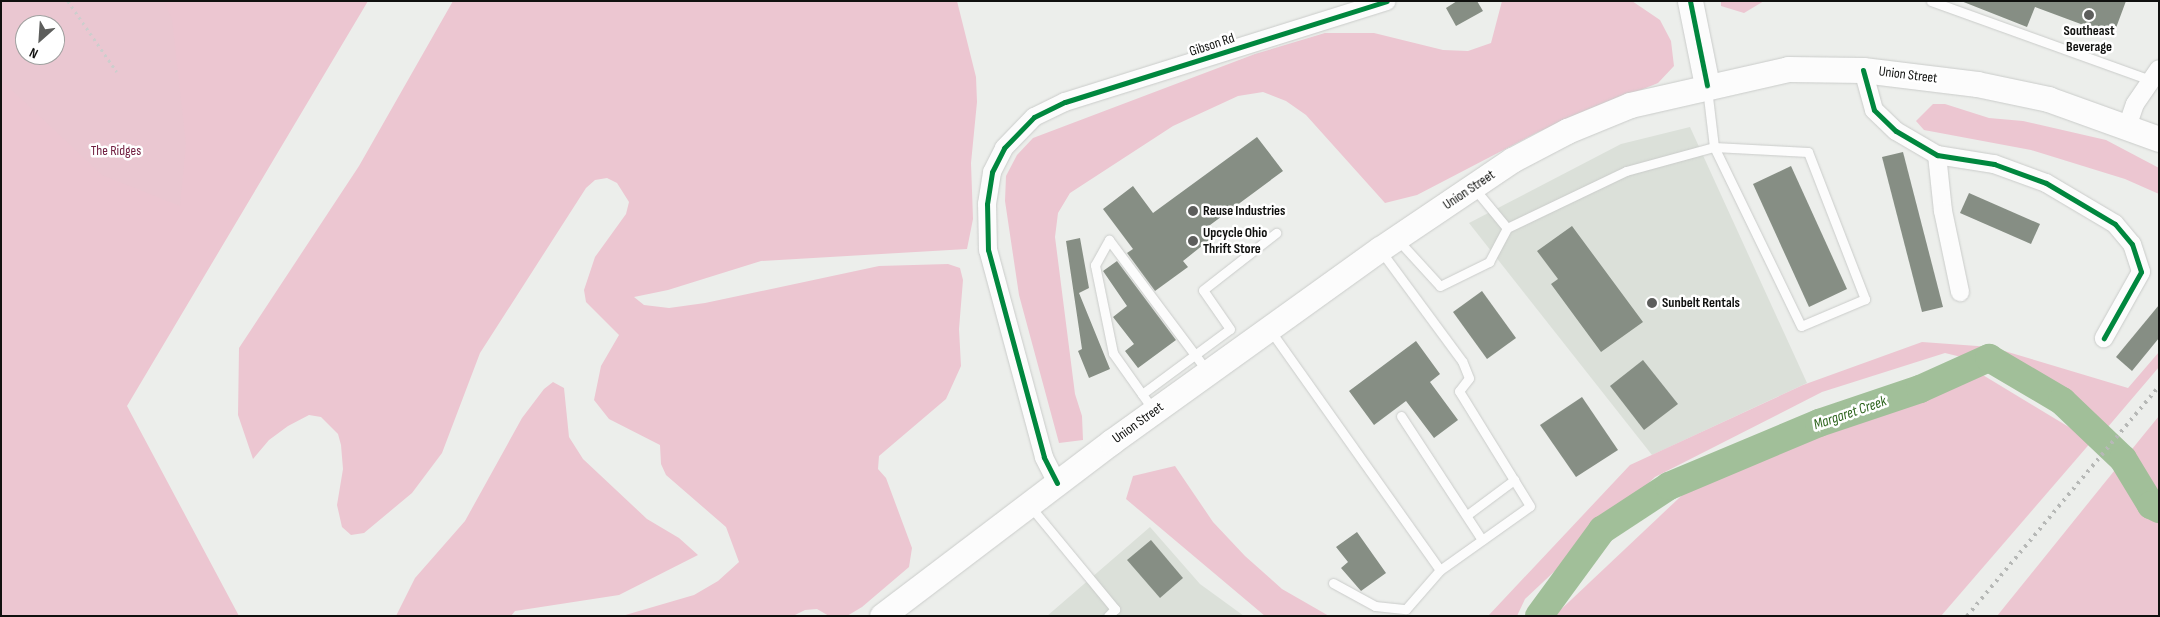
<!DOCTYPE html>
<html>
<head>
<meta charset="utf-8">
<style>
  body { margin:0 }
  #map { position:relative; width:2160px; height:617px; overflow:hidden; background:#eceeeb; font-family:"Sofia Sans Condensed",sans-serif }
  div>[style] { position:absolute }
  [style*='--x'] { left:calc(var(--x)*1px); top:calc(var(--y)*1px); width:calc(var(--w)*1px); rotate:calc(var(--a)*1deg) }
  .built>* { inset:0; background:#dbe0d9 }
  .green>* { inset:0; background:#eac7d1 }
  .forest>* { inset:0; background:#ecc6d1 }
  .river>* { height:28px; margin:-14px; padding:0 14px; transform-origin:14px; border-radius:14px; background:#a1bf99 }
  .building>* { inset:0; background:#868e84 }
  .path>* { height:2.5px; margin-top:-1.25px; transform-origin:0; background:repeating-linear-gradient(90deg,#cdcecd 0 2.5px,transparent 0 6.5px) }
  .roads { filter:drop-shadow(0 0 1px #caccca) drop-shadow(0 0 1px #caccca) }
  .lane>* { height:9px; margin:-4.5px; padding:0 4.5px; transform-origin:4.5px; border-radius:4.5px; background:#fcfcfc }
  .street>* { height:18px; margin:-9px; padding:0 9px; transform-origin:9px; border-radius:9px; background:#fcfcfc }
  .secondary>* { height:25px; margin:-12.5px; padding:0 12.5px; transform-origin:12.5px; border-radius:12.5px; background:#fcfcfc }
  .rail>* { height:4px; margin-top:-2px; transform-origin:0; background:repeating-linear-gradient(90deg,#b6b8b6 0 2.5px,transparent 0 7.5px) }
  .cycleway>* { height:5px; margin:-2.5px; padding:0 2.5px; transform-origin:2.5px; border-radius:2.5px; background:#00873e }
  .dots>* { width:14px; height:14px; translate:-50% -50%; box-sizing:border-box; border:2px solid #fff; border-radius:50% }
  span { translate:-50% -50%; white-space:nowrap; text-align:center; line-height:1.15; -webkit-text-stroke:5px #fff; paint-order:stroke }
  .poi-label { font-size:14px; color:#10110f; font-weight:700 }
  .left { translate:0 -50%; text-align:left }
  .street-label { font-size:14px; color:#10110f }
  .park-label { font-size:14px; color:#712041 }
  .water-label { font-size:15px; color:#2e651e; font-style:italic }
  .frame { position:absolute; inset:0; border:2px solid #10110f; pointer-events:none }
  .north { position:absolute; left:15px; top:15px; width:50px; height:50px; box-sizing:border-box; background:#fff; border:1px solid #9fa09f; border-radius:50%; rotate:206deg; font-size:14px; font-weight:700; line-height:20px; text-align:center; color:#10110f }
  .north::after { content:''; display:block; margin:auto; width:18px; height:22px; background:#5d5e5c; clip-path:polygon(50% 0,100% 100%,50% 72%,0 100%) }
</style>
</head>
<body>
<div id="map">
  <div class="built">
    <i style="clip-path:polygon(1690px 127px,1807px 383px,1652px 455px,1469px 223px,1621px 144px)"></i>
    <i style="clip-path:polygon(1150px 527px,1200px 584px,1244px 616px,1047px 616px)"></i>
  </div>
  <div class="green">
    <i style="clip-path:polygon(evenodd,1px 1px,336px 1px,1px 572px,1px 1px,25px 25px,55px 25px,55px 55px,25px 55px,25px 25px)"></i>
  </div>
  <div class="forest">
    <i style="clip-path:polygon(164px 1px,368px 1px,127px 406px,239px 616px,1px 616px,1px 80px,102px 175px,180px 206px,186px 144px,172px 19px)"></i>
    <i style="clip-path:polygon(453px 1px,957px 1px,976px 77px,977px 102px,971px 163px,973px 219px,967px 249px,761px 261px,668px 290px,634px 297px,644px 305px,669px 308px,705px 303px,879px 266px,948px 264px,960px 268px,963px 280px,959px 329px,961px 366px,946px 399px,879px 456px,878px 469px,886px 478px,912px 548px,909px 567px,862px 607px,847px 616px,829px 616px,817px 609px,805px 610px,793px 616px,622px 616px,694px 595px,718px 581px,739px 562px,726px 527px,666px 475px,661px 464px,660px 445px,609px 419px,594px 400px,601px 366px,619px 335px,586px 302px,584px 290px,595px 257px,626px 214px,629px 202px,617px 183px,607px 178px,595px 180px,586px 188px,480px 353px,442px 453px,412px 493px,364px 533px,351px 535px,342px 527px,337px 505px,343px 469px,341px 445px,338px 434px,321px 417px,309px 415px,288px 426px,269px 440px,253px 459px,238px 415px,239px 348px,359px 166px)"></i>
    <i style="clip-path:polygon(1502px 1px,1632px 1px,1660px 20px,1671px 41px,1674px 66px,1658px 83px,1538px 132px,1417px 195px,1385px 203px,1306px 115px,1286px 101px,1263px 92px,1238px 96px,1173px 126px,1070px 193px,1058px 213px,1055px 237px,1075px 394px,1082px 416px,1083px 440px,1059px 443px,1019px 295px,1005px 201px,1006px 176px,1017px 155px,1033px 138px,1255px 54px,1325px 33px,1374px 33px,1443px 50px,1468px 51px,1491px 43px)"></i>
    <i style="clip-path:polygon(1721px 1px,1764px 1px,1744px 13px,1721px 6px)"></i>
    <i style="clip-path:polygon(1933px 104px,1945px 104px,1989px 118px,2023px 121px,2106px 140px,2159px 168px,2159px 194px,2125px 179px,2031px 150px,1924px 130px,1916px 121px)"></i>
    <i style="clip-path:polygon(1922px 342px,1991px 347px,2128px 388px,2159px 352px,2159px 367px,2107px 428px,2045px 398px,2002px 367px,1945px 353px,1822px 392px,1655px 477px,1525px 599px,1517px 616px,1488px 616px,1630px 465px,1803px 385px)"></i>
    <i style="clip-path:polygon(1968px 366px,2092px 441px,1941px 616px,1554px 616px,1696px 482px)"></i>
    <i style="clip-path:polygon(553px 382px,564px 388px,569px 437px,583px 459px,647px 519px,679px 538px,698px 555px,619px 595px,515px 611px,511px 616px,396px 616px,415px 578px,465px 521px,522px 418px,544px 389px)"></i>
    <i style="clip-path:polygon(2159px 416px,2159px 616px,1997px 616px,2106px 481px)"></i>
    <i style="clip-path:polygon(1175px 466px,1213px 522px,1245px 556px,1282px 589px,1329px 616px,1265px 616px,1126px 499px,1133px 476px)"></i>
  </div>
  <div class="river">
    <i style="--x:1539;--y:616;--w:107;--a:-53.8"></i>
    <i style="--x:1602;--y:530;--w:80;--a:-33.3"></i>
    <i style="--x:1669;--y:486;--w:163;--a:-22.8"></i>
    <i style="--x:1819;--y:423;--w:107;--a:-18.6"></i>
    <i style="--x:1920;--y:389;--w:76;--a:-24.2"></i>
    <i style="--x:1989;--y:358;--w:85;--a:30.5"></i>
    <i style="--x:2062;--y:401;--w:84;--a:43.6"></i>
    <i style="--x:2123;--y:459;--w:54;--a:58.7"></i>
    <i style="--x:2151;--y:505;--w:9;--a:27"></i>
  </div>
  <div class="building">
    <i style="clip-path:polygon(1457px 1px,1477px 1px,1483px 11px,1456px 26px,1446px 8px)"></i>
    <i style="clip-path:polygon(1961px 1px,2126px 1px,2113px 36px,2035px 7px,2027px 27px)"></i>
    <i style="clip-path:polygon(1257px 137px,1283px 171px,1206px 228px,1213px 237px,1183px 261px,1188px 267px,1155px 291px,1127px 253px,1133px 249px,1103px 209px,1133px 186px,1153px 213px)"></i>
    <i style="clip-path:polygon(1903px 152px,1943px 307px,1922px 312px,1882px 157px)"></i>
    <i style="clip-path:polygon(1791px 166px,1847px 289px,1809px 307px,1753px 184px)"></i>
    <i style="clip-path:polygon(1969px 193px,2040px 224px,2031px 244px,1960px 213px)"></i>
    <i style="clip-path:polygon(1572px 226px,1643px 322px,1601px 352px,1551px 284px,1558px 279px,1537px 251px)"></i>
    <i style="clip-path:polygon(1080px 238px,1089px 288px,1079px 293px,1110px 369px,1089px 378px,1078px 351px,1082px 349px,1066px 241px)"></i>
    <i style="clip-path:polygon(1117px 261px,1176px 340px,1138px 368px,1125px 351px,1134px 344px,1113px 317px,1127px 306px,1103px 271px)"></i>
    <i style="clip-path:polygon(1482px 291px,1516px 338px,1487px 359px,1453px 312px)"></i>
    <i style="clip-path:polygon(2159px 305px,2159px 338px,2132px 371px,2116px 357px)"></i>
    <i style="clip-path:polygon(1416px 341px,1440px 374px,1430px 382px,1458px 420px,1434px 438px,1406px 401px,1374px 425px,1349px 391px)"></i>
    <i style="clip-path:polygon(1643px 360px,1678px 404px,1644px 430px,1610px 386px)"></i>
    <i style="clip-path:polygon(1582px 397px,1618px 450px,1576px 477px,1540px 425px)"></i>
    <i style="clip-path:polygon(1357px 532px,1386px 573px,1361px 591px,1341px 568px,1348px 562px,1336px 547px)"></i>
    <i style="clip-path:polygon(1151px 540px,1183px 578px,1160px 598px,1127px 560px)"></i>
  </div>
  <div class="path">
    <i style="--x:68;--y:1;--w:86;--a:55.4"></i>
  </div>
  <div class="roads">
    <div class="lane">
      <i style="--x:1931;--y:1;--w:233;--a:19.8"></i>
      <i style="--x:1714;--y:147;--w:94;--a:3"></i>
      <i style="--x:1808;--y:152;--w:158;--a:68.8"></i>
      <i style="--x:1865;--y:299;--w:69;--a:157.1"></i>
      <i style="--x:1801;--y:326;--w:199;--a:-115.9"></i>
      <i style="--x:1474;--y:188;--w:52;--a:50.5"></i>
      <i style="--x:1507;--y:228;--w:132;--a:-25.6"></i>
      <i style="--x:1626;--y:171;--w:91;--a:-15.3"></i>
      <i style="--x:1714;--y:147;--w:59;--a:-96.8"></i>
      <i style="--x:1398;--y:240;--w:62;--a:47.6"></i>
      <i style="--x:1440;--y:286;--w:55;--a:-26.1"></i>
      <i style="--x:1489;--y:262;--w:38;--a:-62"></i>
      <i style="--x:1270;--y:330;--w:294;--a:54.7"></i>
      <i style="--x:1440;--y:570;--w:110;--a:-35.4"></i>
      <i style="--x:1530;--y:506;--w:135;--a:-121.7"></i>
      <i style="--x:1459;--y:391;--w:16;--a:-52"></i>
      <i style="--x:1469;--y:378;--w:18;--a:-112"></i>
      <i style="--x:1462;--y:361;--w:137;--a:-126.4"></i>
      <i style="--x:1142;--y:394;--w:109;--a:-36.5"></i>
      <i style="--x:1230;--y:329;--w:47;--a:-124.7"></i>
      <i style="--x:1203;--y:290;--w:93;--a:-38"></i>
      <i style="--x:1154;--y:411;--w:71;--a:-125.3"></i>
      <i style="--x:1113;--y:353;--w:90;--a:-101.6"></i>
      <i style="--x:1095;--y:265;--w:29;--a:-61"></i>
      <i style="--x:1109;--y:240;--w:164;--a:53.2"></i>
      <i style="--x:1401;--y:416;--w:148;--a:56.8"></i>
      <i style="--x:1030;--y:506;--w:134;--a:50.5"></i>
      <i style="--x:1115;--y:609;--w:10;--a:135"></i>
      <i style="--x:1467;--y:515;--w:59;--a:-36.7"></i>
      <i style="--x:1333;--y:583;--w:48;--a:28.7"></i>
      <i style="--x:1375;--y:606;--w:31;--a:6"></i>
      <i style="--x:1406;--y:609;--w:52;--a:-48.9"></i>
    </div>
    <div class="street">
      <i style="--x:1863;--y:70;--w:41;--a:74.6"></i>
      <i style="--x:1874;--y:110;--w:30;--a:44"></i>
      <i style="--x:1896;--y:131;--w:48;--a:30.3"></i>
      <i style="--x:1937;--y:155;--w:58;--a:9"></i>
      <i style="--x:1994;--y:164;--w:55;--a:20.1"></i>
      <i style="--x:2046;--y:183;--w:80;--a:30.7"></i>
      <i style="--x:2115;--y:224;--w:26;--a:50"></i>
      <i style="--x:2132;--y:244;--w:29;--a:72"></i>
      <i style="--x:2141;--y:272;--w:76;--a:119.3"></i>
      <i style="--x:2127;--y:127;--w:24;--a:-71"></i>
      <i style="--x:2135;--y:104;--w:42;--a:-55.6"></i>
      <i style="--x:1937;--y:155;--w:56;--a:83.9"></i>
      <i style="--x:1943;--y:211;--w:83;--a:78.1"></i>
      <i style="--x:1057;--y:483;--w:29;--a:-117"></i>
      <i style="--x:1044;--y:457;--w:214;--a:-105.1"></i>
      <i style="--x:988;--y:250;--w:46;--a:-91.2"></i>
      <i style="--x:987;--y:204;--w:32;--a:-81"></i>
      <i style="--x:992;--y:172;--w:27;--a:-63"></i>
      <i style="--x:1004;--y:148;--w:43;--a:-45.9"></i>
      <i style="--x:1034;--y:117;--w:34;--a:-26"></i>
      <i style="--x:1065;--y:102;--w:337;--a:-17.4"></i>
    </div>
    <div class="secondary">
      <i style="--x:1690;--y:1;--w:86;--a:78.6"></i>
      <i style="--x:882;--y:616;--w:288;--a:-37.2"></i>
      <i style="--x:1111;--y:442;--w:331;--a:-35.7"></i>
      <i style="--x:1380;--y:249;--w:159;--a:-34"></i>
      <i style="--x:1512;--y:160;--w:62;--a:-27.8"></i>
      <i style="--x:1567;--y:131;--w:68;--a:-22.4"></i>
      <i style="--x:1630;--y:105;--w:162;--a:-12.8"></i>
      <i style="--x:1788;--y:69;--w:75;--a:0.8"></i>
      <i style="--x:1863;--y:70;--w:115;--a:7"></i>
      <i style="--x:1977;--y:84;--w:73;--a:11.9"></i>
      <i style="--x:2048;--y:99;--w:118;--a:19.8"></i>
    </div>
  </div>
  <div class="rail">
    <i style="--x:1967;--y:616;--w:300;--a:-50.1"></i>
  </div>
  <div class="cycleway">
    <i style="--x:1690;--y:1;--w:86;--a:78.6"></i>
    <i style="--x:1863;--y:70;--w:41;--a:74.6"></i>
    <i style="--x:1874;--y:110;--w:30;--a:44"></i>
    <i style="--x:1896;--y:131;--w:48;--a:30.3"></i>
    <i style="--x:1937;--y:155;--w:58;--a:9"></i>
    <i style="--x:1994;--y:164;--w:55;--a:20.1"></i>
    <i style="--x:2046;--y:183;--w:80;--a:30.7"></i>
    <i style="--x:2115;--y:224;--w:26;--a:50"></i>
    <i style="--x:2132;--y:244;--w:29;--a:72"></i>
    <i style="--x:2141;--y:272;--w:76;--a:119.3"></i>
    <i style="--x:1057;--y:483;--w:29;--a:-117"></i>
    <i style="--x:1044;--y:457;--w:214;--a:-105.1"></i>
    <i style="--x:988;--y:250;--w:46;--a:-91.2"></i>
    <i style="--x:987;--y:204;--w:32;--a:-81"></i>
    <i style="--x:992;--y:172;--w:27;--a:-63"></i>
    <i style="--x:1004;--y:148;--w:43;--a:-45.9"></i>
    <i style="--x:1034;--y:117;--w:34;--a:-26"></i>
    <i style="--x:1065;--y:102;--w:337;--a:-17.4"></i>
  </div>
  <div class="dots">
    <i style="left:2089px;top:15px;background:#5d5e5c"></i>
    <i style="left:1193px;top:211px;background:#5d5e5c"></i>
    <i style="left:1193px;top:241px;background:#5d5e5c"></i>
    <i style="left:1652px;top:303px;background:#5d5e5c"></i>
  </div>
  <div class="poi-label">
    <span style="left:2089px;top:39px">Southeast<br>Beverage</span>
    <span class="left" style="left:1203px;top:211px">Reuse Industries</span>
    <span class="left" style="left:1203px;top:241px">Upcycle Ohio<br>Thrift Store</span>
    <span class="left" style="left:1662px;top:303px">Sunbelt Rentals</span>
  </div>
  <div class="street-label">
    <span style="left:1212px;top:45px;rotate:-18deg">Gibson Rd</span>
    <span style="left:1908px;top:75px;rotate:7deg">Union Street</span>
    <span style="left:1469px;top:190px;rotate:-34deg">Union Street</span>
    <span style="left:1138px;top:423px;rotate:-36deg">Union Street</span>
  </div>
  <div class="park-label">
    <span style="left:116px;top:151px">The Ridges</span>
  </div>
  <div class="water-label">
    <span style="left:1850px;top:413px;rotate:-19deg">Margaret Creek</span>
  </div>
  <div class="frame"></div>
  <div class="north">N</div>
</div>
</body>
</html>
